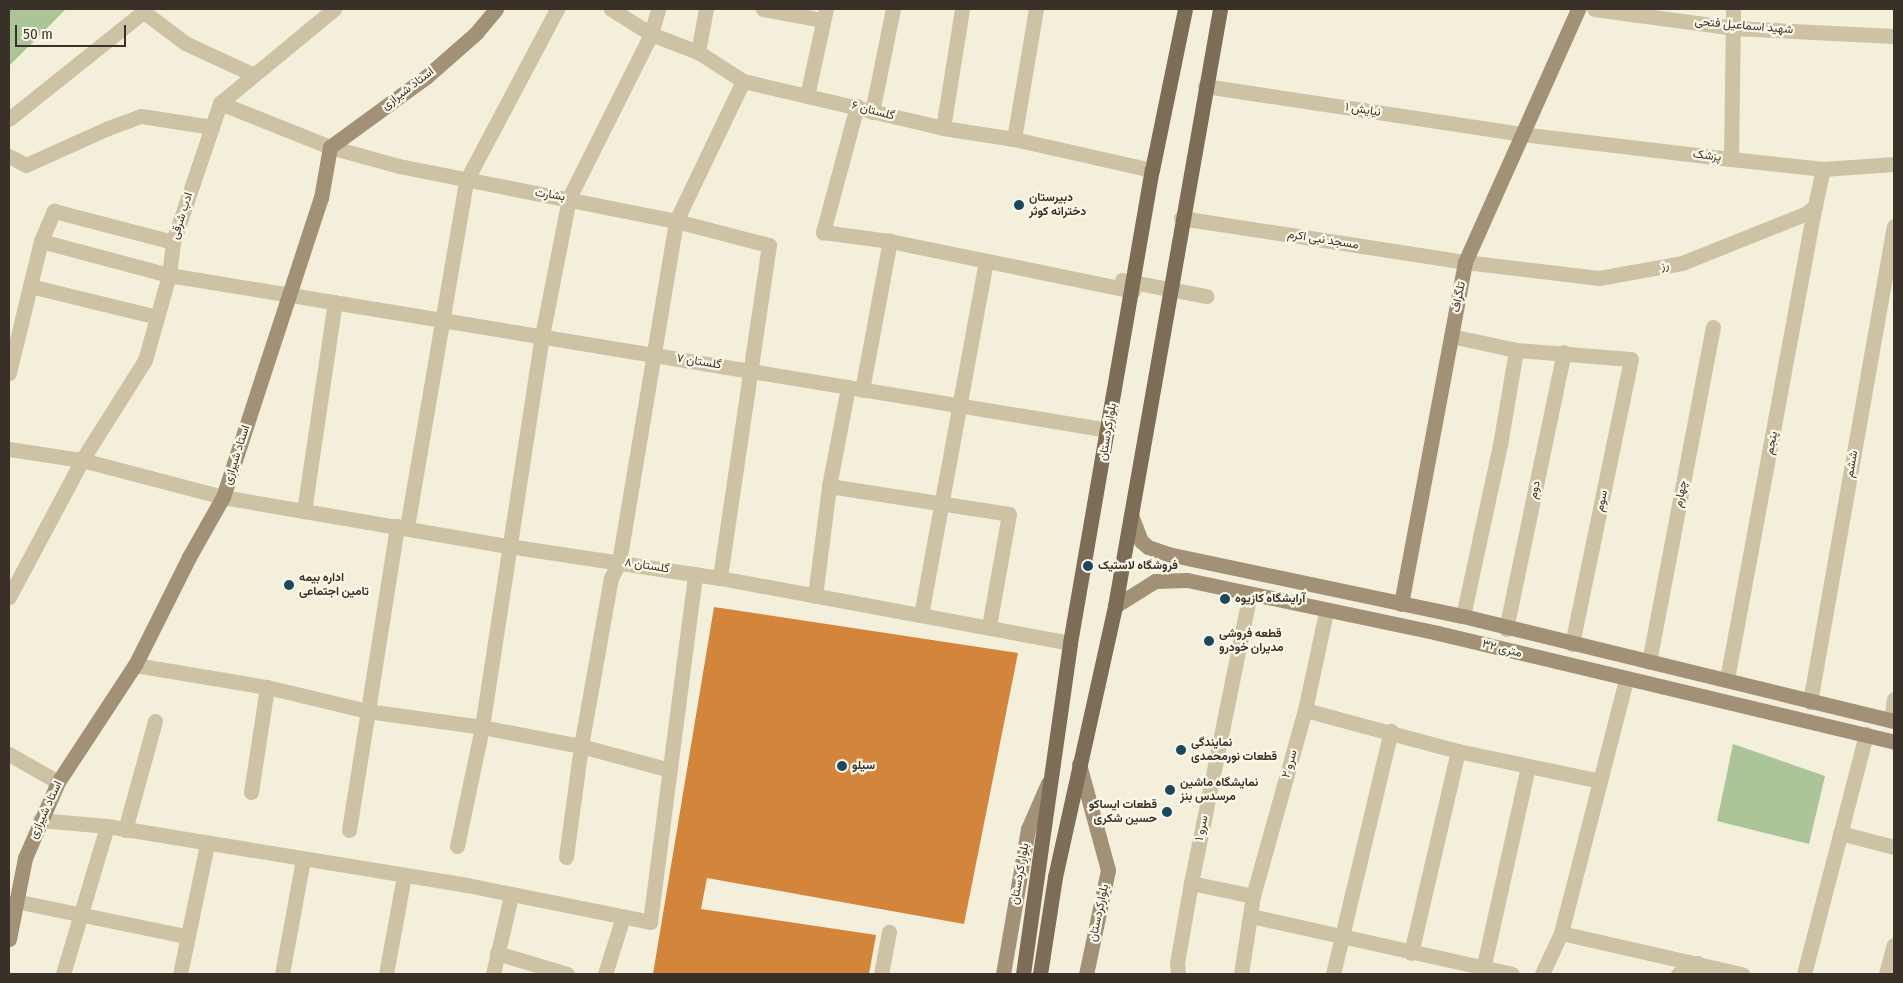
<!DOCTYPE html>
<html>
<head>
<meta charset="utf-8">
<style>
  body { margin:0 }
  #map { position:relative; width:1903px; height:983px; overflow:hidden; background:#f4efdb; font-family:"Fira Sans Condensed",Vazirmatn,sans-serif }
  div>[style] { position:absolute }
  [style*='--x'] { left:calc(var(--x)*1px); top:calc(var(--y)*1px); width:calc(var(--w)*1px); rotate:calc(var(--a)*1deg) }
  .green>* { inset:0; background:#abc599 }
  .building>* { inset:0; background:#d2853b }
  .street>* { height:15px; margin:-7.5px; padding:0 7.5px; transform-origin:7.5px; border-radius:7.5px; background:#cec2a5 }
  .secondary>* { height:15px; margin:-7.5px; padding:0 7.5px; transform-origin:7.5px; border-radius:7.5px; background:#a29176 }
  .primary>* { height:15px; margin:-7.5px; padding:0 7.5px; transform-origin:7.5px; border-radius:7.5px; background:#7d6d57 }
  .dots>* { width:14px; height:14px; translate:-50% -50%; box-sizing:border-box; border:2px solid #fbf7e8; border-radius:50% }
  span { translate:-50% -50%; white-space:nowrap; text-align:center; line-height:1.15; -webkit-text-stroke:4.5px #fbf7e8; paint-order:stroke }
  .street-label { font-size:12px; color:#393127 }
  .poi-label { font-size:12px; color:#393127; font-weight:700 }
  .left { translate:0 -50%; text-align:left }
  .right { translate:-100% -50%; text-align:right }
  .frame { position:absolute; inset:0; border:10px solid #393127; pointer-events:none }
  .scale { position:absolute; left:15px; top:25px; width:111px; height:22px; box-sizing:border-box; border:2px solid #393127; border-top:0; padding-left:6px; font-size:15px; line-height:18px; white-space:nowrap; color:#393127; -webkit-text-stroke:4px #fbf7e8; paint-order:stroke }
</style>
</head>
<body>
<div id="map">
  <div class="green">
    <i style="clip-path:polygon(9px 9px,66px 9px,9px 66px)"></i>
    <i style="clip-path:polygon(1733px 744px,1825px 776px,1809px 844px,1717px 821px)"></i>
  </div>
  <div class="building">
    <i style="clip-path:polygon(714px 607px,1018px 653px,964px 924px,707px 878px,701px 909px,876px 935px,869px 974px,653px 974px)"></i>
  </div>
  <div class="street">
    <i style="--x:611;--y:9;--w:47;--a:32"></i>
    <i style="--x:651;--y:34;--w:50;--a:21"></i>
    <i style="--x:698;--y:52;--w:54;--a:32.8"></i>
    <i style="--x:743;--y:81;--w:205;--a:13.2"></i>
    <i style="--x:943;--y:128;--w:72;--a:8.8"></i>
    <i style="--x:1014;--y:139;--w:141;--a:12.7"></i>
    <i style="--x:763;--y:9;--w:61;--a:10.4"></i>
    <i style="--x:1594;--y:9;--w:141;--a:7.7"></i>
    <i style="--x:1734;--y:28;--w:160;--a:2.9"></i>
    <i style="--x:144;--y:12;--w:51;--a:37.1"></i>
    <i style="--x:185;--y:43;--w:76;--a:24.9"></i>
    <i style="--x:698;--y:52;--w:44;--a:-79.5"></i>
    <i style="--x:1205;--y:86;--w:320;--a:8.6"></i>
    <i style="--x:1521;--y:134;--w:211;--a:6.8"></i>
    <i style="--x:1731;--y:159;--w:93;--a:6.2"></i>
    <i style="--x:1823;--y:169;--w:71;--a:-4"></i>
    <i style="--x:807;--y:96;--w:89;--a:-77.7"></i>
    <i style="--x:220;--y:103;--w:118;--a:21.8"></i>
    <i style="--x:330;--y:147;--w:72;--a:15.4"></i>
    <i style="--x:399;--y:166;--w:282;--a:11.2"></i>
    <i style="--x:676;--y:221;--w:96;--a:14.5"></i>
    <i style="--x:769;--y:245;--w:337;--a:98.4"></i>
    <i style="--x:857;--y:106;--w:131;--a:105.1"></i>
    <i style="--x:823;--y:232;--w:68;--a:7.7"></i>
    <i style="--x:890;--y:241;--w:248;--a:11.6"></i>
    <i style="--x:872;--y:112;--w:105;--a:-78.5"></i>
    <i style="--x:9;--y:119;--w:176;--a:-38.6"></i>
    <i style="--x:943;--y:128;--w:121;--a:-80.9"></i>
    <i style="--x:1014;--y:139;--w:132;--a:-80.4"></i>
    <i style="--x:9;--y:156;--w:19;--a:28"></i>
    <i style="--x:26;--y:165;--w:90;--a:-24.3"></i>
    <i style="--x:108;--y:128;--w:35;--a:-20"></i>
    <i style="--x:141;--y:116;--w:72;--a:8.8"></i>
    <i style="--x:1731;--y:159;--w:150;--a:-89.2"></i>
    <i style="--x:1181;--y:218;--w:287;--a:8.8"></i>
    <i style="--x:1465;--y:262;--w:135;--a:6.8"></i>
    <i style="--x:1599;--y:278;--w:84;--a:-10.2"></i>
    <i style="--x:1682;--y:263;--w:135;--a:-21.8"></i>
    <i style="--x:1807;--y:213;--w:11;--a:-41"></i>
    <i style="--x:1815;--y:206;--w:38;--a:-78"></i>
    <i style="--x:41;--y:241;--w:132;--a:14.9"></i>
    <i style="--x:169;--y:275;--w:952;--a:9.37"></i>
    <i style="--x:1122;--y:280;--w:86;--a:10.8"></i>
    <i style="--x:30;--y:286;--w:131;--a:13.7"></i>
    <i style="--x:1451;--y:336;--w:66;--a:12.2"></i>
    <i style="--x:9;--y:373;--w:136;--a:-76.4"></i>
    <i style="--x:41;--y:241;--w:33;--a:-67"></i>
    <i style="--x:54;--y:211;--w:123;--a:14.6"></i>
    <i style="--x:862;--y:390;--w:152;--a:-79.4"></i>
    <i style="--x:9;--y:449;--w:74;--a:8.6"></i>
    <i style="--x:82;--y:460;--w:146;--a:14.7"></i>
    <i style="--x:223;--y:497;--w:289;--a:9.8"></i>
    <i style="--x:508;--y:546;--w:214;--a:8.6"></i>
    <i style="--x:720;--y:578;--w:356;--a:10.5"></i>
    <i style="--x:829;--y:486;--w:182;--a:8.8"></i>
    <i style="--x:1009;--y:514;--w:114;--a:100.1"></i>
    <i style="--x:304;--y:511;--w:211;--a:-81.6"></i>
    <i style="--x:407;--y:527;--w:351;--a:-80.3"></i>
    <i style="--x:466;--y:181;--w:195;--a:-62.1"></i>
    <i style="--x:815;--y:596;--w:111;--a:-82.7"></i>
    <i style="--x:829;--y:486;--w:101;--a:-79.1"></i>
    <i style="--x:9;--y:597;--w:155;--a:-61.9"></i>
    <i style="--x:82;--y:460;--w:118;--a:-57.8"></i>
    <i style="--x:145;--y:360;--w:88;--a:-74.2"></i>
    <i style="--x:169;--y:275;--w:33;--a:-83"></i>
    <i style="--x:173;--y:242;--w:147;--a:-71.3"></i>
    <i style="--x:220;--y:103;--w:148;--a:-39.5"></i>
    <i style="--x:921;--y:615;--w:360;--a:-79.6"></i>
    <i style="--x:1463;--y:616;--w:175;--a:-77.8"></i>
    <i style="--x:1500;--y:445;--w:96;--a:-80.4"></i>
    <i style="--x:1516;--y:350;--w:115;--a:4.5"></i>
    <i style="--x:1631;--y:359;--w:291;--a:101.7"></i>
    <i style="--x:1506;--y:629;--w:283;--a:-78.2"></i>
    <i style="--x:1649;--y:662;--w:341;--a:-79.2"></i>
    <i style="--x:135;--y:665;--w:134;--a:9.5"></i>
    <i style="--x:267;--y:687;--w:103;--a:13.5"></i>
    <i style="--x:367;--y:711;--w:116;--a:7.9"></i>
    <i style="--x:482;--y:727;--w:101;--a:10.9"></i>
    <i style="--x:581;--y:746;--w:92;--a:15.1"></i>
    <i style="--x:1727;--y:679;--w:481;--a:-79.5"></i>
    <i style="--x:1810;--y:702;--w:483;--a:-80"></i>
    <i style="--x:1305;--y:710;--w:158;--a:15"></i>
    <i style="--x:1458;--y:751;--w:145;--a:11.9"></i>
    <i style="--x:1891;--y:720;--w:21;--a:-82"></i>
    <i style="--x:9;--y:754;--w:56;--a:29.7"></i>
    <i style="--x:251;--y:792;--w:106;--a:-81.3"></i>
    <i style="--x:40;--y:820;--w:67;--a:5.1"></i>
    <i style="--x:107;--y:826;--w:365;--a:9.3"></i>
    <i style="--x:467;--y:885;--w:187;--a:11.4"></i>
    <i style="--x:650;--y:922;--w:351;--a:-82.6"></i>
    <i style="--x:125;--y:830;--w:113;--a:-74.6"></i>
    <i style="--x:349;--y:830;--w:308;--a:-81"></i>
    <i style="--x:1840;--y:833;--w:56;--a:14.5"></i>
    <i style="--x:457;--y:846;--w:122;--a:-78.1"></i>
    <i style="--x:482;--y:727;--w:396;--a:-81.3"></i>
    <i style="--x:542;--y:336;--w:141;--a:-78.9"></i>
    <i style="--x:569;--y:198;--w:183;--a:-63.4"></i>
    <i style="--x:651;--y:34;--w:26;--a:-74"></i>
    <i style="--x:566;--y:857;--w:112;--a:-82.3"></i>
    <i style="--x:581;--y:746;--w:171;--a:-79.9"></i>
    <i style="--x:611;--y:578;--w:18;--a:-63"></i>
    <i style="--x:619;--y:562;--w:346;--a:-80.5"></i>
    <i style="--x:676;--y:221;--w:155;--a:-64.4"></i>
    <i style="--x:1191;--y:883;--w:63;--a:11.8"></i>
    <i style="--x:15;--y:901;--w:174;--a:11.6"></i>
    <i style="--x:1251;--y:916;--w:267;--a:12.5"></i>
    <i style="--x:1561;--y:933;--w:186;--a:12.8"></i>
    <i style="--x:497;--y:953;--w:73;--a:16.7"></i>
    <i style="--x:1411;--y:953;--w:207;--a:-76.9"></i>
    <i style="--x:63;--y:974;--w:154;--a:-73.4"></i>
    <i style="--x:180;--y:974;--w:132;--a:-78.2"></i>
    <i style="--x:282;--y:974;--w:116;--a:-79.6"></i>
    <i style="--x:386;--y:974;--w:100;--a:-79.6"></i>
    <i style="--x:493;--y:974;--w:80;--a:-77"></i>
    <i style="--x:605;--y:974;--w:60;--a:-72.5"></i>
    <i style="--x:881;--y:974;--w:43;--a:-79.2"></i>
    <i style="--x:1178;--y:974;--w:11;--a:-95"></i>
    <i style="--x:1177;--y:963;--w:81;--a:-80.1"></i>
    <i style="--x:1191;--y:883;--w:295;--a:-78.5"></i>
    <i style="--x:1241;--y:974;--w:79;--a:-81.3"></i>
    <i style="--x:1253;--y:896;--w:193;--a:-74.4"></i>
    <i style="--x:1305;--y:710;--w:100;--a:-77.9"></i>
    <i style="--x:1333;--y:974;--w:250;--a:-76.6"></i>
    <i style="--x:1482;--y:974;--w:213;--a:-77.5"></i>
    <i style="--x:1542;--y:974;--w:45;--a:-65.1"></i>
    <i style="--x:1561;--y:933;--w:262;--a:-75.6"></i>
    <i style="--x:1678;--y:974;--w:22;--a:-30"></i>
    <i style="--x:1697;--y:963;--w:5;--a:68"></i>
    <i style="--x:1804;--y:974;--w:248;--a:-75.5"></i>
    <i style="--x:1886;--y:974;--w:30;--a:-75"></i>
  </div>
  <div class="secondary">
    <i style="--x:1131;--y:515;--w:28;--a:69"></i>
    <i style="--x:1141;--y:541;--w:9;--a:41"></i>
    <i style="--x:1148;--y:547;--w:21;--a:19"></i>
    <i style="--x:1168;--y:554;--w:301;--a:11.9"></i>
    <i style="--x:1463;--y:616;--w:444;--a:13.7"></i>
    <i style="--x:1401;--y:604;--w:348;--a:-79.4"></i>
    <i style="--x:1465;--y:262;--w:277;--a:-65.9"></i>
    <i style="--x:1115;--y:606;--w:47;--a:-32"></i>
    <i style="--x:1155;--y:581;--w:32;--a:-2"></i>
    <i style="--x:1187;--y:580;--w:257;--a:11.9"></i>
    <i style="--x:1438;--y:633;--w:469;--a:13.4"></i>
    <i style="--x:1079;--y:764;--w:110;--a:74.7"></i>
    <i style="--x:1108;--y:870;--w:106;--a:101.9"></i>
    <i style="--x:9;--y:939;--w:83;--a:-78.8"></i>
    <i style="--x:25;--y:858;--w:83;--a:-66.5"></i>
    <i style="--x:58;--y:782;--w:140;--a:-56.7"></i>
    <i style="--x:135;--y:665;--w:121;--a:-63.4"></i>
    <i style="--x:189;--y:557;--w:69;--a:-60.5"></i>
    <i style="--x:223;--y:497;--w:315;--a:-71.9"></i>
    <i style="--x:321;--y:198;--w:52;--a:-80"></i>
    <i style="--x:330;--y:147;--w:119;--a:-36.1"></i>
    <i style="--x:426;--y:77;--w:67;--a:-41.3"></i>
    <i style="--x:476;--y:33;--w:31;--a:-50"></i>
    <i style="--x:1003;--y:974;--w:147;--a:-80.2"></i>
    <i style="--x:1028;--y:829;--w:50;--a:-66.5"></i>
  </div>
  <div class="primary">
    <i style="--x:1023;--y:974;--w:334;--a:-81.9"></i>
    <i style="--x:1070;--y:643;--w:480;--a:-80.2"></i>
    <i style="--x:1152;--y:170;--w:164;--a:-78.4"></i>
    <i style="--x:1040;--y:974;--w:98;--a:-81.2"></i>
    <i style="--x:1055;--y:877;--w:278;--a:-77.5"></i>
    <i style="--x:1115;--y:606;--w:606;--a:-80.02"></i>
  </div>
  <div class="dots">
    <i style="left:1019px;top:205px;background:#18495f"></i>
    <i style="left:1088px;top:566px;background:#18495f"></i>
    <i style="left:289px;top:585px;background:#18495f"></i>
    <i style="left:1225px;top:599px;background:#18495f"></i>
    <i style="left:1209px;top:641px;background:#18495f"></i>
    <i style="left:1181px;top:750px;background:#18495f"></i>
    <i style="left:842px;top:766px;background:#18495f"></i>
    <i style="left:1170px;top:790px;background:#18495f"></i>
    <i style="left:1167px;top:812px;background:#18495f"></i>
  </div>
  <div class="street-label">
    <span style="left:1744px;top:26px;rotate:5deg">شهید اسماعیل فتحی</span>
    <span style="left:408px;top:89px;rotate:-37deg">استاد شیرازی</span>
    <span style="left:1363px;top:110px;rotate:9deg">نیایش ۱</span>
    <span style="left:873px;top:111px;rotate:15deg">گلستان ۶</span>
    <span style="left:1707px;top:156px;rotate:7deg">پزشک</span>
    <span style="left:550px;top:195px;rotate:9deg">بشارت</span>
    <span style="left:182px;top:216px;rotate:-72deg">ادب شرقی</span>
    <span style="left:1323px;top:240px;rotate:9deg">مسجد نبی اکرم</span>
    <span style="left:1665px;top:266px;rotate:-10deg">رز</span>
    <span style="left:1459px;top:297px;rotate:-79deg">تلگراف</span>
    <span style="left:699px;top:362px;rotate:9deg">گلستان ۷</span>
    <span style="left:1108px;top:432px;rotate:-80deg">بلوارکردستان</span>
    <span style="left:1772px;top:443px;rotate:-79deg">پنجم</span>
    <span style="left:237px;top:455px;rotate:-72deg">استاد شیرازی</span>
    <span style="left:1852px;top:464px;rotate:-80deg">ششم</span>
    <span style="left:1535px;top:490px;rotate:-78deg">دوم</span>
    <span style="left:1681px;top:494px;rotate:-79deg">چهارم</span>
    <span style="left:1602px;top:501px;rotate:-78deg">سوم</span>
    <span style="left:647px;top:566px;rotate:9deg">گلستان ۸</span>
    <span style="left:1502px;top:649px;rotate:14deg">۳۲ متری</span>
    <span style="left:1290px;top:764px;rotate:-74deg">سرو ۲</span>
    <span style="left:46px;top:810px;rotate:-65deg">استاد شیرازی</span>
    <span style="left:1202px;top:828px;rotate:-78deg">سرو ۱</span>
    <span style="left:1020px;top:874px;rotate:-80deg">بلوار کردستان</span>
    <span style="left:1099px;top:913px;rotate:-78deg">بلوارکردستان</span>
  </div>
  <div class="poi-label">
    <span class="left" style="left:1029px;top:205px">دبیرستان<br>دخترانه کوثر</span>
    <span class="left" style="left:1098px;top:566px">فروشگاه لاستیک</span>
    <span class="left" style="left:299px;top:585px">اداره بیمه<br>تامین اجتماعی</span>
    <span class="left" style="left:1235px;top:599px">آرایشگاه کازیوه</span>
    <span class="left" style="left:1219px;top:641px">قطعه فروشی<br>مدیران خودرو</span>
    <span class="left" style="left:1191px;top:750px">نمایندگی<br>قطعات نورمحمدی</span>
    <span class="left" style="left:852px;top:766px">سیلو</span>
    <span class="left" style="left:1180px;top:790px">نمایشگاه ماشین<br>مرسدس بنز</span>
    <span class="right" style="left:1157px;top:812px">قطعات ایساکو<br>حسین شکری</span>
  </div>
  <div class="frame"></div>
  <div class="scale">50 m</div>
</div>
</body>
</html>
